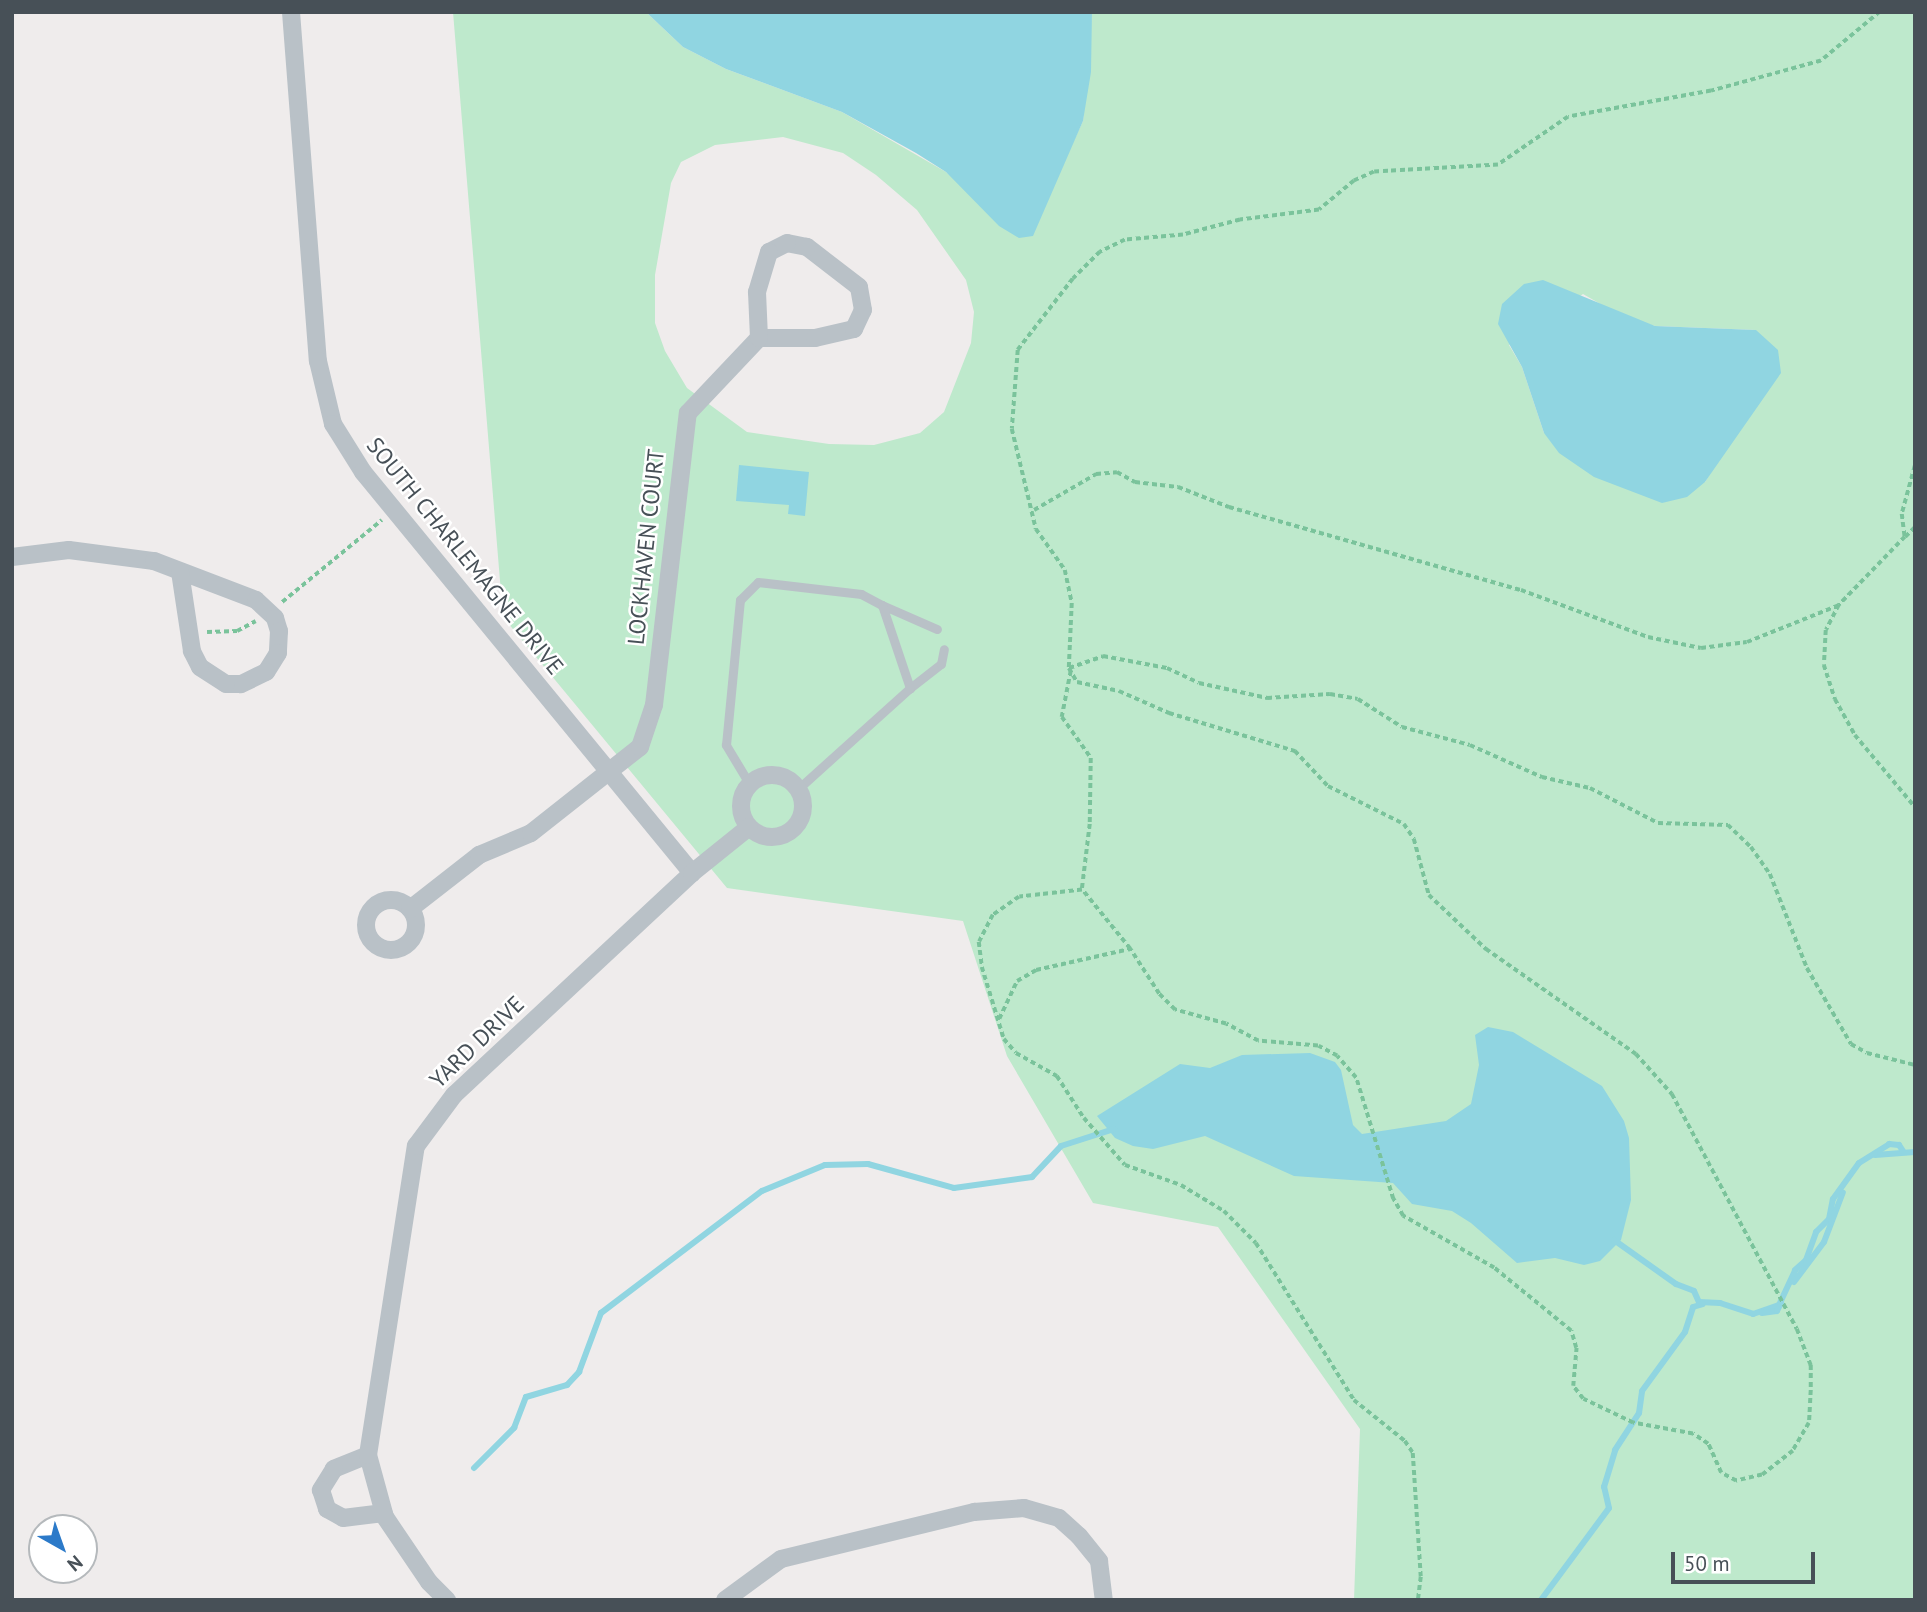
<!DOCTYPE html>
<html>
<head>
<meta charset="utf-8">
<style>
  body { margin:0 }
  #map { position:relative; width:1927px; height:1612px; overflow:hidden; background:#efecec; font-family:"PT Sans",sans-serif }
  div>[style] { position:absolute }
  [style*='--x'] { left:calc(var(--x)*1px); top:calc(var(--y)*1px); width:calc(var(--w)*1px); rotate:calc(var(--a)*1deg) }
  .green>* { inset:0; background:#bee9cc }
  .water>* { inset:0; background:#90d5e1 }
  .stream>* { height:6px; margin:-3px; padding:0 3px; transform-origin:3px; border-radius:3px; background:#90d5e1 }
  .path>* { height:3.5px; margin-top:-1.75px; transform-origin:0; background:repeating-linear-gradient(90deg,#7ac39b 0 5px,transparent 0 8.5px) }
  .lane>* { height:9px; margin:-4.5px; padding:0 4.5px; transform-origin:4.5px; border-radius:4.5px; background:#b9c1c7 }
  .street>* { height:18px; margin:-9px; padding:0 9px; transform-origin:9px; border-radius:9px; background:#b9c1c7 }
  .street>.ring { margin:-9px; padding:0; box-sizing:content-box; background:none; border:18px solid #b9c1c7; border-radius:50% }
  span { translate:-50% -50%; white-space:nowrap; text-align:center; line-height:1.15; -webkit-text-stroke:5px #fff; paint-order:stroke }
  .street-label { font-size:23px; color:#475057 }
  .frame { position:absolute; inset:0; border:14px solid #475057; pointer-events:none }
  .north { position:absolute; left:28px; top:1514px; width:70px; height:70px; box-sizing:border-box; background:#fff; border:2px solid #b5b9bc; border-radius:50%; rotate:140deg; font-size:19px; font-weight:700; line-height:28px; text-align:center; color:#475057 }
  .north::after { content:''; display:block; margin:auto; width:24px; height:32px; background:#2c7ac9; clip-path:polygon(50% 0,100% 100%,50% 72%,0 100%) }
  .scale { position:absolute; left:1671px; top:1552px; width:144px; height:32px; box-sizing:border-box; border:4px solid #475057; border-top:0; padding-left:9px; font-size:21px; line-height:24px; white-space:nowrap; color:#475057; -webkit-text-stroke:5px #fff; paint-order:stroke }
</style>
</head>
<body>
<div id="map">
  <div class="green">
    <i style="clip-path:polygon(evenodd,453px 12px,646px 12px,683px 47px,726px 69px,842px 112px,946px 172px,968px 191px,1069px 151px,1083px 121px,1092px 12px,1915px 12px,1915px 1600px,1354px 1600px,1360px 1429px,1218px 1227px,1093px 1203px,1007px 1056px,963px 921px,727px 888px,503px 617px,453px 12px,783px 137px,843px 153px,876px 175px,917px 210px,966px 280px,974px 312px,971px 343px,944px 412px,920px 433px,874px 445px,829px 444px,747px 432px,687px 388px,665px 351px,655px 323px,655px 275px,671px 183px,681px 162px,715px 145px,783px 137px,453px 12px,1583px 294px,1623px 317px,1655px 326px,1756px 330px,1724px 451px,1705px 482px,1544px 433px,1522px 367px,1509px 345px,1583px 294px)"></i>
  </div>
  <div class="water">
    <i style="clip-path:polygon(646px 12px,1092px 12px,1091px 72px,1083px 121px,1033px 236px,1019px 238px,999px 226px,946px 172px,916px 153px,842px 112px,726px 69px,683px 47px)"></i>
    <i style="clip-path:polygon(1543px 280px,1655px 326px,1756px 330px,1778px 350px,1781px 373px,1705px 482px,1687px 497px,1662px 503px,1594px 477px,1559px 453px,1544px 433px,1522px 367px,1498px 324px,1502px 304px,1524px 284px)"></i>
    <i style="clip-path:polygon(739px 465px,809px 472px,805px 516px,788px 514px,789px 505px,736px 501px)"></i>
    <i style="clip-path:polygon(1488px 1027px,1513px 1032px,1602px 1086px,1624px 1121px,1629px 1138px,1631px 1200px,1621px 1240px,1600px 1261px,1584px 1265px,1555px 1258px,1517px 1263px,1471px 1223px,1452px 1211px,1412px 1204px,1393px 1183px,1294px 1176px,1205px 1136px,1153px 1149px,1133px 1146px,1115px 1138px,1097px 1116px,1180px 1064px,1210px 1068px,1242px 1055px,1310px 1053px,1335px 1062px,1341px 1070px,1353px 1125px,1362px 1134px,1446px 1121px,1471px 1104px,1479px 1065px,1475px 1035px)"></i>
  </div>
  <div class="stream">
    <i style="--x:1875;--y:1155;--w:40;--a:-4.3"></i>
    <i style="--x:1614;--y:1240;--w:76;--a:35.4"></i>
    <i style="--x:1676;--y:1284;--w:19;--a:21"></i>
    <i style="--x:1694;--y:1291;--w:12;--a:66"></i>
    <i style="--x:1699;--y:1302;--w:21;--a:3"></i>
    <i style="--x:1720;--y:1303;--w:35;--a:18"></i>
    <i style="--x:1753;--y:1314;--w:28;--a:-19"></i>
    <i style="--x:1779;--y:1305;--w:38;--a:-65"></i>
    <i style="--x:1795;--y:1270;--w:15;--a:-42"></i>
    <i style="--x:1806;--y:1260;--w:30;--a:-70"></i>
    <i style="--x:1816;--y:1232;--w:18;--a:-45"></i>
    <i style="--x:1829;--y:1219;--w:20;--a:-79"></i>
    <i style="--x:1833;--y:1199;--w:44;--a:-54.2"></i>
    <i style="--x:1859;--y:1163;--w:36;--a:-32"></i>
    <i style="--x:1889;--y:1144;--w:10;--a:6"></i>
    <i style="--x:1899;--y:1145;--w:7;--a:56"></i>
    <i style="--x:1794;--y:1282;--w:50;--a:-53.1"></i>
    <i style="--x:1824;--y:1242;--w:53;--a:-69.2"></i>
    <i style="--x:1762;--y:1313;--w:15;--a:-8"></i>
    <i style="--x:1777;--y:1311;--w:9;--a:-63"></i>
    <i style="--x:474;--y:1468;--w:57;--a:-45"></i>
    <i style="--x:514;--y:1428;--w:33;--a:-69"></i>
    <i style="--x:526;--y:1397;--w:43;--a:-16.3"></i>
    <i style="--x:567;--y:1385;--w:18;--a:-47"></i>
    <i style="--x:579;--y:1372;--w:63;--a:-69.6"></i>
    <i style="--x:601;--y:1313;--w:202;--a:-37.2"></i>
    <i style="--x:762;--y:1191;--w:68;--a:-22.4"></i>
    <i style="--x:825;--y:1165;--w:43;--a:-1.3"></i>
    <i style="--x:868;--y:1164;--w:89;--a:15.6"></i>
    <i style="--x:954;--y:1188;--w:79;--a:-8"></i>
    <i style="--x:1032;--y:1177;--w:42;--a:-46.9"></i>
    <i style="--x:1061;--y:1146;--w:56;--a:-17.8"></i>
    <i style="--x:1541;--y:1600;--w:114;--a:-53.5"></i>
    <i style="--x:1609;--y:1508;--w:22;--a:-103"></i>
    <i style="--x:1604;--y:1487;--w:39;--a:-73"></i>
    <i style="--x:1615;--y:1450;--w:44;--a:-57"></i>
    <i style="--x:1639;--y:1413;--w:22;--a:-82"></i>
    <i style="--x:1642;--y:1391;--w:73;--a:-53.9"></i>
    <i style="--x:1685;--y:1332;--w:26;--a:-72"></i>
    <i style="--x:1693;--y:1307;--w:10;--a:-17"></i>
  </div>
  <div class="path">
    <i style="--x:1880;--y:12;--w:77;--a:140.3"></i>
    <i style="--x:1821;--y:61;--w:114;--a:164.7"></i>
    <i style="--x:1711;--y:91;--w:145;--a:169.7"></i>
    <i style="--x:1568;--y:117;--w:85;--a:145.6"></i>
    <i style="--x:1498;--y:165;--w:124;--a:176.8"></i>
    <i style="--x:1374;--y:172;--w:22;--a:156"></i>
    <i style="--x:1354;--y:181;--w:45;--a:140.4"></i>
    <i style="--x:1319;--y:210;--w:80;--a:172.8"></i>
    <i style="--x:1240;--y:220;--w:59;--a:165.3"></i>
    <i style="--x:1183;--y:235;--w:58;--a:175.1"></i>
    <i style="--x:1125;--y:240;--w:28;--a:154"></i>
    <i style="--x:1100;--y:252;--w:38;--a:135"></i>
    <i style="--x:1073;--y:279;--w:90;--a:127.8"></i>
    <i style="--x:1018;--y:350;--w:79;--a:94.3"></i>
    <i style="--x:1012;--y:429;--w:103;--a:76.5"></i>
    <i style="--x:1036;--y:529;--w:50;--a:54.7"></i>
    <i style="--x:1065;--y:570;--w:34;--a:78"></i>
    <i style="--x:1072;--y:603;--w:65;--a:92.6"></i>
    <i style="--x:1069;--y:668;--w:36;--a:-19"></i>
    <i style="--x:1103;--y:656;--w:65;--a:10.6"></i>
    <i style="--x:1167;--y:668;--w:35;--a:25"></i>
    <i style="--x:1199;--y:683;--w:70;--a:12.4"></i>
    <i style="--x:1267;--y:698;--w:63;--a:-3.6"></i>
    <i style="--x:1330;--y:694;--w:28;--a:10"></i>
    <i style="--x:1358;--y:699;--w:52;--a:32.5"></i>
    <i style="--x:1402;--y:727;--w:70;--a:14.8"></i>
    <i style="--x:1470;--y:745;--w:79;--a:24"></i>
    <i style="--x:1542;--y:777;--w:49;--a:12.9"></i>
    <i style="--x:1590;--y:788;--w:76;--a:27.2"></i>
    <i style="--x:1658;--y:823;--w:70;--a:1.6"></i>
    <i style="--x:1728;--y:825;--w:32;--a:44"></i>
    <i style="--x:1751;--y:847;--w:33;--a:55"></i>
    <i style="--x:1770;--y:874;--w:101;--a:68.5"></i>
    <i style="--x:1807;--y:968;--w:88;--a:59.9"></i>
    <i style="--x:1851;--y:1044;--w:18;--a:29"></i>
    <i style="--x:1867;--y:1053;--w:49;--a:14"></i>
    <i style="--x:1915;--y:466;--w:50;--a:105.2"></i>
    <i style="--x:1902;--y:514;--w:23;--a:83"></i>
    <i style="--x:1905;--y:537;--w:95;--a:134.1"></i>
    <i style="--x:1839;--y:605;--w:28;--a:117"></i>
    <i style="--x:1826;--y:630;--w:35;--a:93"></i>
    <i style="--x:1824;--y:665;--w:36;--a:72"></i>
    <i style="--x:1835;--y:699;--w:41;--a:60.9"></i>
    <i style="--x:1855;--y:735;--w:94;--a:50.2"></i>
    <i style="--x:1034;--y:510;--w:72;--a:-30.1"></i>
    <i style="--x:1096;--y:474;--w:21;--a:-5"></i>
    <i style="--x:1117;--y:472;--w:21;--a:29"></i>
    <i style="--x:1135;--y:482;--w:43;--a:6.6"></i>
    <i style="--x:1178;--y:487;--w:55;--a:21.4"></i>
    <i style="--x:1229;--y:507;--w:304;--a:15.9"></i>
    <i style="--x:1521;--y:590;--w:135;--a:20.3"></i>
    <i style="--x:1648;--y:637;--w:54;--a:11.7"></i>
    <i style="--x:1701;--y:648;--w:46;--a:-7.4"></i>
    <i style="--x:1747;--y:642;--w:99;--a:-21.9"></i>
    <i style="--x:1905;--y:537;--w:14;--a:-45"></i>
    <i style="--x:282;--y:602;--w:129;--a:-39.4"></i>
    <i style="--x:207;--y:632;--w:30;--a:-2"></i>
    <i style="--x:237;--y:631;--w:21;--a:-28"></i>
    <i style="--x:1069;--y:668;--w:16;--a:60"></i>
    <i style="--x:1077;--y:682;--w:43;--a:12.1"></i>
    <i style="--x:1119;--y:691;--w:55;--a:23.7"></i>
    <i style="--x:1169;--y:713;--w:132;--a:16.8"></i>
    <i style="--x:1295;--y:751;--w:48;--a:46.7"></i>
    <i style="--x:1328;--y:786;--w:85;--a:26.6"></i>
    <i style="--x:1404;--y:824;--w:18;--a:56"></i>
    <i style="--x:1414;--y:839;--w:58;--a:75"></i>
    <i style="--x:1429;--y:895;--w:79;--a:43.5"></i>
    <i style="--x:1486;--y:949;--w:183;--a:35"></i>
    <i style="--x:1636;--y:1054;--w:54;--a:48"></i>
    <i style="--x:1672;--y:1094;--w:266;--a:62"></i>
    <i style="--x:1797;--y:1329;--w:39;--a:69"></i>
    <i style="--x:1811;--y:1365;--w:25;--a:90"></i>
    <i style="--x:1811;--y:1390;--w:33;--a:93"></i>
    <i style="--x:1809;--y:1423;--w:32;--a:120"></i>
    <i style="--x:1793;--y:1451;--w:39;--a:142"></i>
    <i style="--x:1762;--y:1475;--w:27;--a:167"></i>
    <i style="--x:1736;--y:1481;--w:17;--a:-152"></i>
    <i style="--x:1721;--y:1473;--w:32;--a:-114"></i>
    <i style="--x:1708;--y:1444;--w:18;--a:-146"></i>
    <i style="--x:1693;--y:1434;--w:61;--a:-169.6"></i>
    <i style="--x:1633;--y:1423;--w:55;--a:-154.4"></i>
    <i style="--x:1583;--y:1399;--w:16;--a:-128"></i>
    <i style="--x:1573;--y:1386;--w:38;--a:-85"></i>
    <i style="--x:1576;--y:1348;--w:18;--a:-106"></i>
    <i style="--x:1571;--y:1331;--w:99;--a:-140.7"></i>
    <i style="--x:1494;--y:1268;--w:105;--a:-150.3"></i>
    <i style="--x:1403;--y:1216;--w:20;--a:-120"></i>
    <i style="--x:1393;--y:1199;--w:127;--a:-107"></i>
    <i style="--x:1356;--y:1078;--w:29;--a:-131"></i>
    <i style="--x:1337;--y:1056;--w:21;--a:-152"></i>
    <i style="--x:1318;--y:1046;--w:60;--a:-175.2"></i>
    <i style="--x:1258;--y:1041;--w:36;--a:-152"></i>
    <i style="--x:1226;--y:1024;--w:53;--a:-164.6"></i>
    <i style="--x:1175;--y:1010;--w:23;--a:-135"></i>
    <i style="--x:1159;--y:994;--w:54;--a:-122.8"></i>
    <i style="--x:1071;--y:671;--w:47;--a:101.1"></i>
    <i style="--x:1062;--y:717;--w:50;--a:54.7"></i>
    <i style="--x:1091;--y:758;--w:66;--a:90.9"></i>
    <i style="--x:1090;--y:824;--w:66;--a:96.9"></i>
    <i style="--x:999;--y:1019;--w:42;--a:-64.7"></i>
    <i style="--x:1017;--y:981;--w:22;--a:-30"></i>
    <i style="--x:1036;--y:970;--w:96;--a:-12.6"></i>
    <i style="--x:1130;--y:949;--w:76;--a:-129.1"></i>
    <i style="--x:1082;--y:890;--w:63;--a:173.7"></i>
    <i style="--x:1019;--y:897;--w:32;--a:145"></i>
    <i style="--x:993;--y:915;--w:30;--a:117"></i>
    <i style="--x:979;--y:942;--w:25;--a:83"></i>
    <i style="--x:982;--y:967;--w:75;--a:73"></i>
    <i style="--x:1004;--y:1039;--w:18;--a:49"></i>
    <i style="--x:1016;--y:1053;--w:47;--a:29.3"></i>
    <i style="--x:1057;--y:1076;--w:50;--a:57.3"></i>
    <i style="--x:1084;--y:1118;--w:62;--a:48.9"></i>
    <i style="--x:1125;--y:1165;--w:59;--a:19.7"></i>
    <i style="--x:1181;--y:1185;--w:50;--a:31.2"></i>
    <i style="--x:1224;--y:1211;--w:45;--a:45"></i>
    <i style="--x:1256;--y:1243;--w:185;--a:58"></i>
    <i style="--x:1354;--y:1400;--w:65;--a:38.8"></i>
    <i style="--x:1405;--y:1441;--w:14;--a:56"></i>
    <i style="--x:1413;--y:1453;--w:124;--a:86.3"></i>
    <i style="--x:1421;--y:1577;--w:23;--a:97"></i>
  </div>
  <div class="lane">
    <i style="--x:882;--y:605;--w:60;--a:23.6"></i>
    <i style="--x:910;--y:688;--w:39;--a:-38"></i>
    <i style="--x:941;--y:664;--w:15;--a:-79"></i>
    <i style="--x:750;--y:785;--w:47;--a:-121"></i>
    <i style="--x:726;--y:745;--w:146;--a:-84.5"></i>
    <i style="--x:740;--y:600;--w:25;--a:-45"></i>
    <i style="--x:758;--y:582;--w:104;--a:6.6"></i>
    <i style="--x:861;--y:594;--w:24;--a:28"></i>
    <i style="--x:882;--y:605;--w:88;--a:71.4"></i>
    <i style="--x:910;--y:688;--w:151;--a:138"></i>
  </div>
  <div class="street">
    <i style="--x:291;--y:12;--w:350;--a:85.6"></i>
    <i style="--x:318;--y:361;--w:65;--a:76.6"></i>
    <i style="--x:333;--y:424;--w:57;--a:58"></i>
    <i style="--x:363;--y:472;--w:519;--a:50.63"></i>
    <i style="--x:12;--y:557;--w:57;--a:-7"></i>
    <i style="--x:69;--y:550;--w:86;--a:7.4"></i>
    <i style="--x:154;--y:561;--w:109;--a:20.9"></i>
    <i style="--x:256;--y:600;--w:26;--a:43"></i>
    <i style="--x:275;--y:618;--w:14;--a:73"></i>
    <i style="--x:279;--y:631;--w:22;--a:93"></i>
    <i style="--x:278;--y:653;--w:22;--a:122"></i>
    <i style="--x:266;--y:672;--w:28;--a:154"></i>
    <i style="--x:241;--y:684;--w:15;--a:180"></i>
    <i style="--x:226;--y:684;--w:31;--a:-147"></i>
    <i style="--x:200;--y:667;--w:18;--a:-117"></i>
    <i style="--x:192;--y:651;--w:80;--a:-98.6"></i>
    <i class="ring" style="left:741px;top:775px;width:44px;height:44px"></i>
    <i class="ring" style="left:366px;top:900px;width:32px;height:32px"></i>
    <i style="--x:410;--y:909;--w:88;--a:-38"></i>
    <i style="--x:479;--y:855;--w:56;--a:-22.9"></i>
    <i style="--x:531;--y:833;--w:139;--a:-38.3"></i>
    <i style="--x:640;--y:747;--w:44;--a:-71.6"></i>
    <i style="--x:654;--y:705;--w:294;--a:-83.4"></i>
    <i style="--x:688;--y:413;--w:103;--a:-46.6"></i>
    <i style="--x:759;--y:338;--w:56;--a:0"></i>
    <i style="--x:815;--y:338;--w:40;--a:-13"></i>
    <i style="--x:854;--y:329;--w:21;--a:-65"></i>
    <i style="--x:863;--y:310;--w:23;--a:-100"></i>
    <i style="--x:859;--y:287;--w:66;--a:-142.4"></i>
    <i style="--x:807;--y:247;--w:20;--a:-169"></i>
    <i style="--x:787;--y:243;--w:20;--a:153"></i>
    <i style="--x:769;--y:252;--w:42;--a:106.7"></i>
    <i style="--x:757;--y:292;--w:46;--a:87.5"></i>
    <i style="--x:368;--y:1455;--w:37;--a:158"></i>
    <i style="--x:334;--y:1469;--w:25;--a:122"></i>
    <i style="--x:321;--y:1490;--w:20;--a:72"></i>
    <i style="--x:327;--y:1509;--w:18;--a:29"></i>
    <i style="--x:343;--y:1518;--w:41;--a:-7"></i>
    <i style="--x:447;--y:1600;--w:25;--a:-135"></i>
    <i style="--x:429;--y:1582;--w:78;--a:-124.1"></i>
    <i style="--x:385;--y:1517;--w:64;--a:-105.3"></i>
    <i style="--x:368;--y:1455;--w:313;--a:-81.2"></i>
    <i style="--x:416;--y:1146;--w:64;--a:-53.3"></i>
    <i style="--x:454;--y:1095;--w:325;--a:-43"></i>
    <i style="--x:692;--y:873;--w:73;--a:-38.9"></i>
    <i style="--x:725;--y:1600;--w:69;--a:-36.2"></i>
    <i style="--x:781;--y:1559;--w:199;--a:-13.7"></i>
    <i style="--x:974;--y:1512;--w:50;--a:-4.6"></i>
    <i style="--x:1024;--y:1508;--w:36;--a:16"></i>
    <i style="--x:1059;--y:1518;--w:27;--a:42"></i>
    <i style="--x:1079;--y:1536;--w:32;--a:51"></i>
    <i style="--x:1099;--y:1561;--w:39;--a:83"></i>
  </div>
  <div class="street-label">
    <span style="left:646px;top:547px;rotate:-84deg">LOCKHAVEN COURT</span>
    <span style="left:465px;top:556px;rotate:51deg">SOUTH CHARLEMAGNE DRIVE</span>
    <span style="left:477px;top:1042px;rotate:-44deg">YARD DRIVE</span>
  </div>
  <div class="frame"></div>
  <div class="north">N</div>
  <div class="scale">50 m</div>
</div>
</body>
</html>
